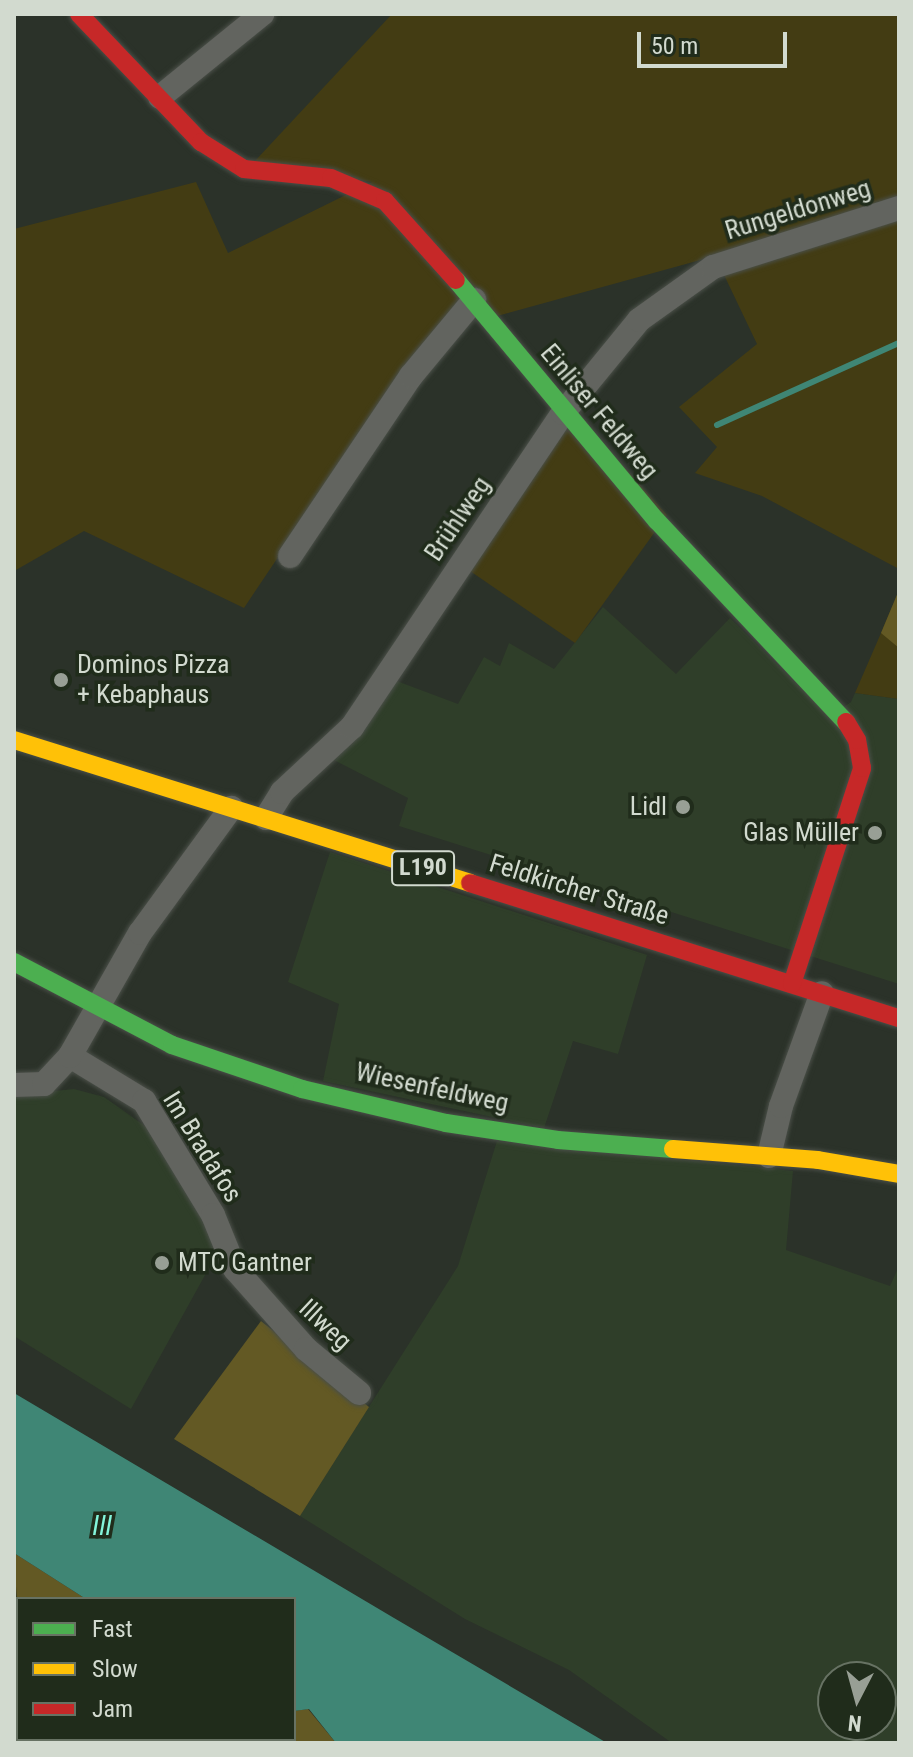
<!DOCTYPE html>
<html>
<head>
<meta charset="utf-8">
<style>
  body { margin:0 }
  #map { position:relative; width:913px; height:1757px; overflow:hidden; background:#2b3229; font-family:"Roboto Condensed",sans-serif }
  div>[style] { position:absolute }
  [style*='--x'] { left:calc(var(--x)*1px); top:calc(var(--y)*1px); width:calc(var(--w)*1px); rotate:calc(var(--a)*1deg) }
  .built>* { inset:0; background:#2f3e29 }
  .green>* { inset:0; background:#433c13 }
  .forest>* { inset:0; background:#635924 }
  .water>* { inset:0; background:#3f8675 }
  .stream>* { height:6px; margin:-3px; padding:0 3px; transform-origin:3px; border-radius:3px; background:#3f8675 }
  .roads { filter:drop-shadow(0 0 2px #4a4f48) drop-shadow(0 0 2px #4a4f48) }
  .street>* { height:24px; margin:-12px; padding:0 12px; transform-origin:12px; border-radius:12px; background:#62645f }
  .fast>* { height:18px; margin:-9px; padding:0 9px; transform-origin:9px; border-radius:9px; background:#4caf50 }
  .slow>* { height:18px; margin:-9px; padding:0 9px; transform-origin:9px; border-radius:9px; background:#ffc107 }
  .jam>* { height:18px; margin:-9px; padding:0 9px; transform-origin:9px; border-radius:9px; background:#c62828 }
  .rail>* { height:9px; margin-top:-4.5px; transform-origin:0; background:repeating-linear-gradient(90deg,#202c1b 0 18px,#6c6e6a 0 36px); box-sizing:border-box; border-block:2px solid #6c6e6a }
  .dots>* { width:22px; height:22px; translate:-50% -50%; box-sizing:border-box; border:4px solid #202c1b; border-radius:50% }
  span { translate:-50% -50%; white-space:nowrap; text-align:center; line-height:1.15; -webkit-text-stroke:7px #202c1b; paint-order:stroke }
  .shield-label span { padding:2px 6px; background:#202c1b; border:2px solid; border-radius:6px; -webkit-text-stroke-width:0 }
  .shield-label { font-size:24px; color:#d2dacf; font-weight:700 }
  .street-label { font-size:26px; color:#d2dacf }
  .poi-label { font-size:26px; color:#d2dacf }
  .left { translate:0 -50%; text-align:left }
  .right { translate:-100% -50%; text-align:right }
  .water-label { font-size:28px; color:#84f5db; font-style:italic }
  .frame { position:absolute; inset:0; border:16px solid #d2dacf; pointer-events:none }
  .legend { position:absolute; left:16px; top:1597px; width:280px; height:144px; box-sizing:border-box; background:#202c1b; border:2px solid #677263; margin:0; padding:10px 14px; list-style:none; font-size:24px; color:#d2dacf }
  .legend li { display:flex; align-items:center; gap:16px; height:40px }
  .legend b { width:40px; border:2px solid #677263 }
  .north { position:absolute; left:817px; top:1661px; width:80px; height:80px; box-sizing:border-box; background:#202c1b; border:2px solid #677263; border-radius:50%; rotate:186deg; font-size:22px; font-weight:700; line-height:32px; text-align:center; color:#d2dacf }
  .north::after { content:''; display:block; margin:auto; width:28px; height:36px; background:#989f95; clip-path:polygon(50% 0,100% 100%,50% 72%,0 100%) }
  .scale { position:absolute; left:637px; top:32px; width:150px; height:36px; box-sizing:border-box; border:4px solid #d2dacf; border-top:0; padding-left:10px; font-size:24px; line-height:28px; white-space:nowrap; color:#d2dacf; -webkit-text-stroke:6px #202c1b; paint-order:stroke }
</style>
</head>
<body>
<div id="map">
  <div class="built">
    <i style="clip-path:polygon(603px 607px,676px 674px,730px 618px,830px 717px,851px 702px,855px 693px,899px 699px,899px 984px,399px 826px,408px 798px,332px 759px,394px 680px,458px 704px,484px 657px,500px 666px,509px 643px,554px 669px)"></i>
    <i style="clip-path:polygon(330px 852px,647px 955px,618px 1054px,573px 1041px,544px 1128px,323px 1081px,339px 1004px,288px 982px)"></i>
    <i style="clip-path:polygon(74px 1089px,104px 1097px,152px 1131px,220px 1248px,131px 1409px,14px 1336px,14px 1095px)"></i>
    <i style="clip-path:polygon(evenodd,497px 1141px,793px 1171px,786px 1250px,890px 1286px,899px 1266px,899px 1743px,672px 1743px,569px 1670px,465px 1619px,300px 1516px,458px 1266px,497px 1141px,833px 1677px,881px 1677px,881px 1725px,833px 1725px,833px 1677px)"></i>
  </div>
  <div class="green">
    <i style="clip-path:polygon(392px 14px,899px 14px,899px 569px,762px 496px,695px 473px,717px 447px,679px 407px,757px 344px,715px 256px,497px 316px,474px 291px,405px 368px,244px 608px,84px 531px,16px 570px,14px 229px,196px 182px,228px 253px,372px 182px,253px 163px)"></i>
    <i style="clip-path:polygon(560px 395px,667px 515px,575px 643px,457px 562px)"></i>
    <i style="clip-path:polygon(899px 590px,899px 699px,855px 693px,881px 633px)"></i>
  </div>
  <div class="forest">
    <i style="clip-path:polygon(899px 590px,899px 648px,881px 633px)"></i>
    <i style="clip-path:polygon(261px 1321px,369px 1407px,300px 1516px,174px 1439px)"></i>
    <i style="clip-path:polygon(14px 1553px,86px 1599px,18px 1599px,18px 1620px)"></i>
    <i style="clip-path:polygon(308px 1709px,336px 1743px,211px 1739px,294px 1739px,294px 1711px)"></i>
  </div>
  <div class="water">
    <i style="clip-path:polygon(14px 1393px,394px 1618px,607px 1743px,336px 1743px,309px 1709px,294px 1711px,294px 1599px,86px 1599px,14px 1553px)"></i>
  </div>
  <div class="stream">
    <i style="--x:717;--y:425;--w:200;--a:-24.3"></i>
  </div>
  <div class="roads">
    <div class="street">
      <i style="--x:160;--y:97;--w:132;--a:-39.1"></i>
      <i style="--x:290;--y:556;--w:217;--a:-56.1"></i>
      <i style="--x:411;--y:376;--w:99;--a:-50.3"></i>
      <i style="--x:266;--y:818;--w:31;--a:-58"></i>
      <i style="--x:282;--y:792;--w:96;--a:-42.9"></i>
      <i style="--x:352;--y:727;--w:378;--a:-56.1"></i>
      <i style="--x:563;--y:413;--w:120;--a:-50.7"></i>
      <i style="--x:639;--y:320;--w:91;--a:-35.6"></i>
      <i style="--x:713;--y:267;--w:195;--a:-17.6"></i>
      <i style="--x:70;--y:1056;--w:87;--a:31.3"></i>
      <i style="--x:144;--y:1101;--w:133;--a:58.8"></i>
      <i style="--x:213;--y:1215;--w:58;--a:67.8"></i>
      <i style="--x:235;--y:1269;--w:107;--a:48.4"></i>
      <i style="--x:306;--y:1349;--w:69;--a:39.7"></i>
      <i style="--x:14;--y:1085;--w:30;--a:-2"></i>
      <i style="--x:44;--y:1084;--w:38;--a:-47"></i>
      <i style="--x:70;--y:1056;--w:142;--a:-60.4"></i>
      <i style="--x:140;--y:933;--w:155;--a:-53.9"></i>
      <i style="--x:769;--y:1156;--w:51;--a:-76.5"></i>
      <i style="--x:781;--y:1106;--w:120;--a:-70.1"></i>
    </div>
    <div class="fast">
      <i style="--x:456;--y:280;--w:314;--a:50.2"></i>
      <i style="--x:657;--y:521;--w:276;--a:46.8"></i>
      <i style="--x:14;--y:962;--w:178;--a:27.7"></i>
      <i style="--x:172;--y:1045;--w:137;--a:18.7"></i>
      <i style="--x:302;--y:1089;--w:148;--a:13.3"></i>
      <i style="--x:446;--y:1123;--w:113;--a:8.6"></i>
      <i style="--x:558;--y:1140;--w:115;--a:4.5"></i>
    </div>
    <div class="slow">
      <i style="--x:14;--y:740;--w:478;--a:17.4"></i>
      <i style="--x:673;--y:1149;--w:145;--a:4.3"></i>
      <i style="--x:818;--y:1160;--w:82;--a:9.8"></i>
    </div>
    <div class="jam">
      <i style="--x:79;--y:14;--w:177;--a:46.4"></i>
      <i style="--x:201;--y:142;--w:51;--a:32.1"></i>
      <i style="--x:244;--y:169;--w:87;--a:5.9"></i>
      <i style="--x:331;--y:178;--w:59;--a:23.1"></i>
      <i style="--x:385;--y:201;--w:106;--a:48.1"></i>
      <i style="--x:470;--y:883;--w:450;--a:17.5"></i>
      <i style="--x:792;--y:984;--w:227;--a:-72"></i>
      <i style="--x:862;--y:768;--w:28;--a:-100"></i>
      <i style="--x:857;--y:740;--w:21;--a:-121"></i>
    </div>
  </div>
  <div class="rail">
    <i style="--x:14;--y:1687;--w:4;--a:27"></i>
    <i style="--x:117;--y:1739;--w:9;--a:27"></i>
    <i style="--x:143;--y:1739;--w:8;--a:30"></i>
  </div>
  <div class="dots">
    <i style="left:61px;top:680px;background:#989f95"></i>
    <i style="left:683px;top:807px;background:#989f95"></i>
    <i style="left:875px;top:833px;background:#989f95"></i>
    <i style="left:162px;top:1263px;background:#989f95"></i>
  </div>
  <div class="shield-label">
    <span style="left:423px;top:868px">L190</span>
  </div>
  <div class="street-label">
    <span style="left:798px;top:210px;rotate:-17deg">Rungeldonweg</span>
    <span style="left:599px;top:412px;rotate:50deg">Einliser Feldweg</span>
    <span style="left:458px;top:519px;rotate:-56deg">Brühlweg</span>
    <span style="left:579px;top:890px;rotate:17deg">Feldkircher Straße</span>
    <span style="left:432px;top:1088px;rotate:12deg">Wiesenfeldweg</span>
    <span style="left:202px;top:1147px;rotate:58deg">Im Bradafos</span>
    <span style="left:325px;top:1325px;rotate:43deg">Illweg</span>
  </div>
  <div class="poi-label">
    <span class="left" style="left:77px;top:680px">Dominos Pizza<br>+ Kebaphaus</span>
    <span class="right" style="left:667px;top:807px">Lidl</span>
    <span class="right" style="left:859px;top:833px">Glas Müller</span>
    <span class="left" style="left:178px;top:1263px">MTC Gantner</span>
  </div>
  <div class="water-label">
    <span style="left:102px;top:1526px">Ill</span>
  </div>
  <div class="frame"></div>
  <ul class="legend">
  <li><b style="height:10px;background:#4caf50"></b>Fast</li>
  <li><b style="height:10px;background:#ffc107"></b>Slow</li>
  <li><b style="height:10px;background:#c62828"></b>Jam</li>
  </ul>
  <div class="north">N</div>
  <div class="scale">50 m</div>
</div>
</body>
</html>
